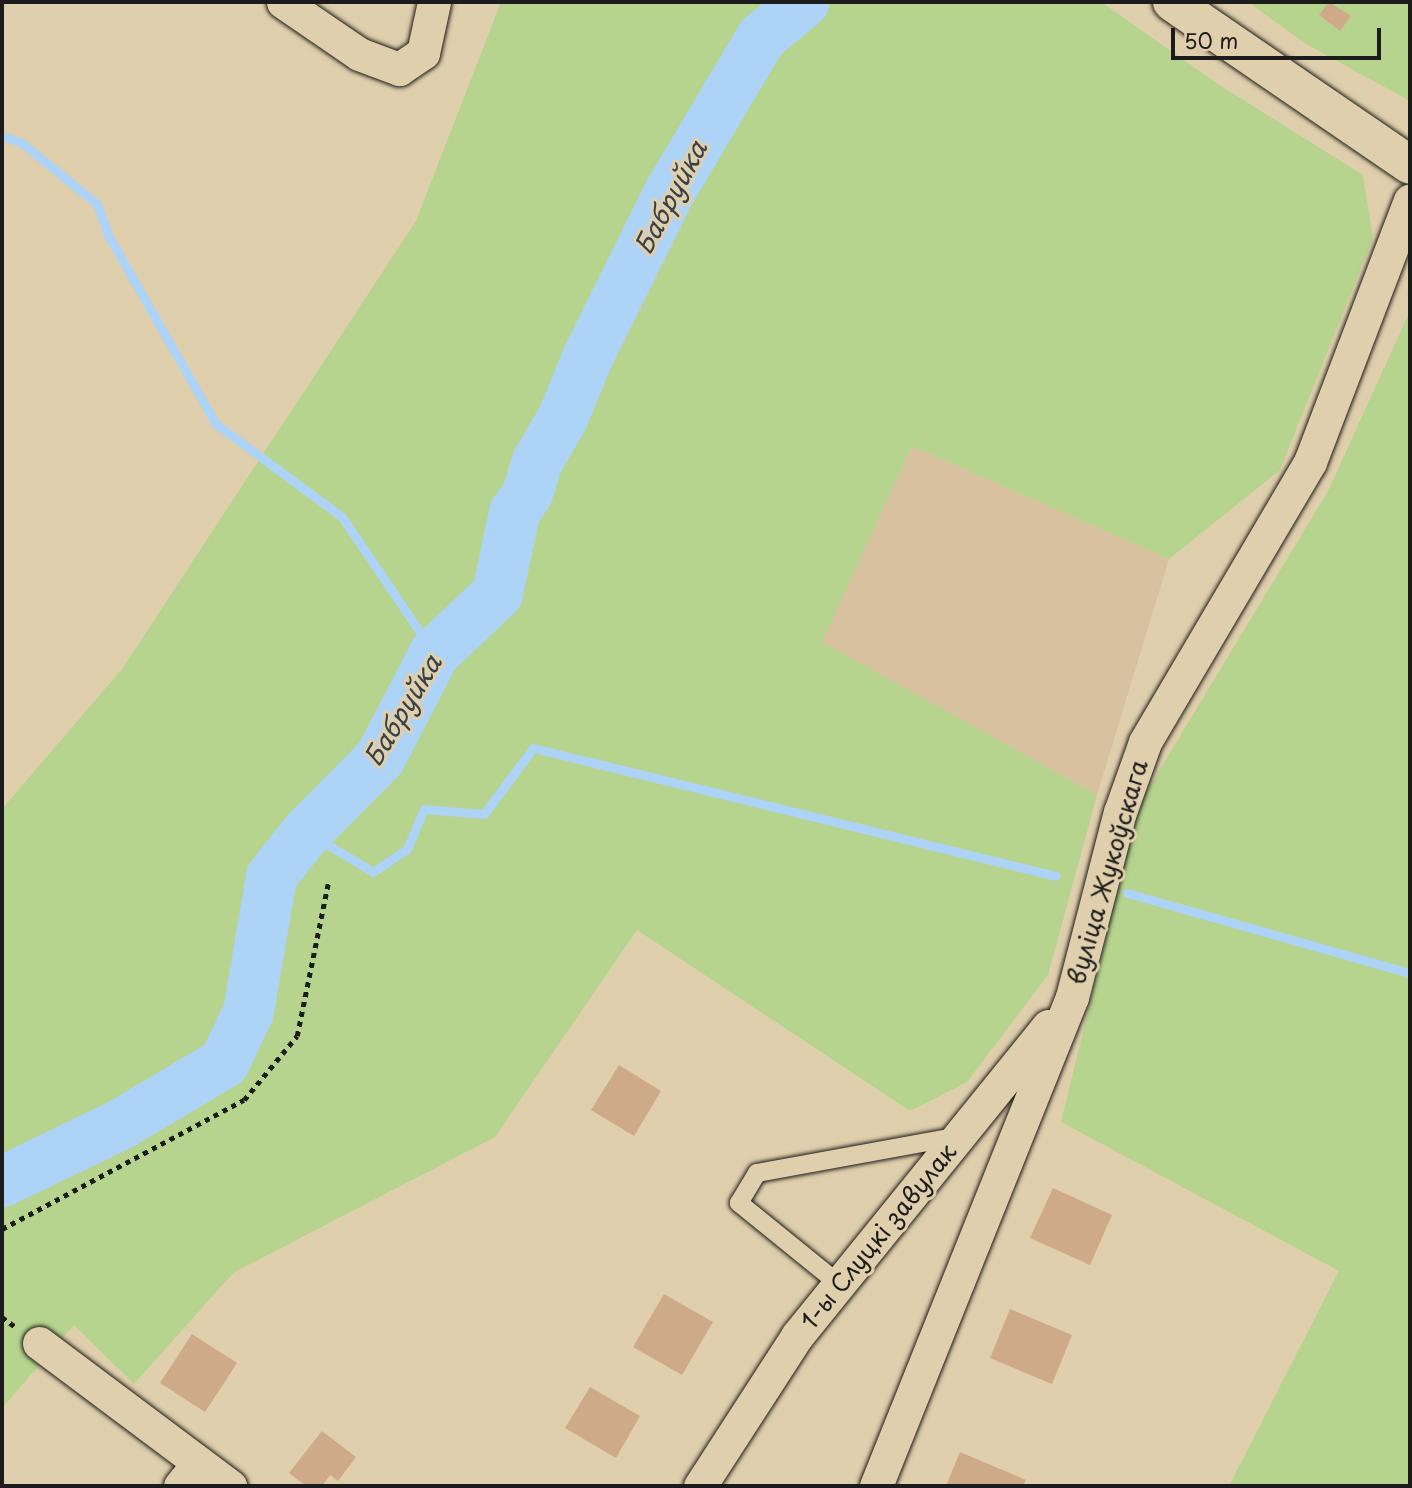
<!DOCTYPE html>
<html>
<head>
<meta charset="utf-8">
<style>
  body { margin:0 }
  #map { position:relative; width:1412px; height:1488px; overflow:hidden; background:#e0cfac; font-family:"Playpen Sans",sans-serif }
  div>[style] { position:absolute }
  [style*='--x'] { left:calc(var(--x)*1px); top:calc(var(--y)*1px); width:calc(var(--w)*1px); rotate:calc(var(--a)*1deg) }
  .built>* { inset:0; background:#d7c19f }
  .green>* { inset:0; background:#b6d48d }
  .stream>* { height:9px; margin:-4.5px; padding:0 4.5px; transform-origin:4.5px; border-radius:4.5px; background:#add3f7 }
  .river>* { height:51px; margin:-25.5px; padding:0 25.5px; transform-origin:25.5px; border-radius:25.5px; background:#add3f7 }
  .building>* { inset:0; background:#ceaa89 }
  .path>* { height:4.5px; margin-top:-2.25px; transform-origin:0; background:repeating-linear-gradient(90deg,#1c1c1c 0 5px,transparent 0 10px) }
  .roads { filter:drop-shadow(0 0 2px #1c1c1c) drop-shadow(0 0 2px #1c1c1c) }
  .lane>* { height:18px; margin:-9px; padding:0 9px; transform-origin:9px; border-radius:9px; background:#e0cfac }
  .street>* { height:33px; margin:-16.5px; padding:0 16.5px; transform-origin:16.5px; border-radius:16.5px; background:#e0cfac }
  .secondary>* { height:38px; margin:-19px; padding:0 19px; transform-origin:19px; border-radius:19px; background:#e0cfac }
  span { translate:-50% -50%; white-space:nowrap; text-align:center; line-height:1.15; -webkit-text-stroke:6px #e0cfac; paint-order:stroke }
  .street-label { font-size:24px; color:#1c1c1c }
  .water-label { font-size:26px; color:#394148; font-style:italic }
  .frame { position:absolute; inset:0; border:4px solid #1c1c1c; pointer-events:none }
  .scale { position:absolute; left:1171px; top:28px; width:210px; height:32px; box-sizing:border-box; border:4px solid #1c1c1c; border-top:0; padding-left:9px; font-size:21px; line-height:24px; white-space:nowrap; color:#1c1c1c; -webkit-text-stroke:5px #e0cfac; paint-order:stroke }
</style>
</head>
<body>
<div id="map">
  <div class="built">
    <i style="clip-path:polygon(912px 446px,1169px 559px,1097px 795px,821px 642px)"></i>
  </div>
  <div class="green">
    <i style="clip-path:polygon(501px 2px,1101px 2px,1218px 84px,1363px 175px,1373px 238px,1280px 470px,1169px 559px,912px 446px,822px 642px,1097px 795px,1048px 975px,967px 1082px,910px 1111px,637px 930px,495px 1137px,233px 1273px,134px 1384px,74px 1325px,2px 1408px,2px 809px,122px 669px,416px 221px)"></i>
    <i style="clip-path:polygon(1248px 2px,1410px 2px,1410px 101px,1306px 44px)"></i>
    <i style="clip-path:polygon(1410px 311px,1410px 1486px,1229px 1486px,1339px 1271px,1061px 1122px,1139px 804px,1328px 491px)"></i>
  </div>
  <div class="stream">
    <i style="--x:2;--y:136;--w:21;--a:19"></i>
    <i style="--x:22;--y:143;--w:97;--a:39.1"></i>
    <i style="--x:97;--y:204;--w:33;--a:70"></i>
    <i style="--x:108;--y:235;--w:218;--a:60.3"></i>
    <i style="--x:216;--y:424;--w:157;--a:36.4"></i>
    <i style="--x:342;--y:517;--w:164;--a:55.9"></i>
    <i style="--x:306;--y:832;--w:78;--a:30.8"></i>
    <i style="--x:373;--y:872;--w:41;--a:-34.1"></i>
    <i style="--x:407;--y:849;--w:43;--a:-67"></i>
    <i style="--x:424;--y:809;--w:60;--a:4.8"></i>
    <i style="--x:484;--y:814;--w:82;--a:-53.4"></i>
    <i style="--x:533;--y:748;--w:538;--a:13.75"></i>
    <i style="--x:1127;--y:893;--w:294;--a:15.8"></i>
  </div>
  <div class="river">
    <i style="--x:2;--y:1181;--w:131;--a:-25.8"></i>
    <i style="--x:120;--y:1124;--w:121;--a:-30.8"></i>
    <i style="--x:224;--y:1062;--w:56;--a:-64.8"></i>
    <i style="--x:248;--y:1011;--w:137;--a:-80.3"></i>
    <i style="--x:271;--y:876;--w:56;--a:-51.5"></i>
    <i style="--x:306;--y:832;--w:105;--a:-45.4"></i>
    <i style="--x:380;--y:757;--w:117;--a:-62.6"></i>
    <i style="--x:434;--y:653;--w:87;--a:-43.6"></i>
    <i style="--x:497;--y:593;--w:83;--a:-78.1"></i>
    <i style="--x:514;--y:512;--w:23;--a:-56"></i>
    <i style="--x:527;--y:493;--w:34;--a:-73"></i>
    <i style="--x:537;--y:461;--w:50;--a:-59.8"></i>
    <i style="--x:562;--y:418;--w:68;--a:-67.6"></i>
    <i style="--x:588;--y:355;--w:184;--a:-63.6"></i>
    <i style="--x:670;--y:190;--w:178;--a:-59.3"></i>
    <i style="--x:761;--y:37;--w:55;--a:-39.8"></i>
  </div>
  <div class="building">
    <i style="clip-path:polygon(1329px 2px,1351px 16px,1340px 31px,1319px 15px)"></i>
    <i style="clip-path:polygon(619px 1065px,661px 1091px,634px 1136px,591px 1110px)"></i>
    <i style="clip-path:polygon(1053px 1188px,1112px 1215px,1090px 1265px,1030px 1238px)"></i>
    <i style="clip-path:polygon(664px 1294px,713px 1322px,682px 1375px,633px 1347px)"></i>
    <i style="clip-path:polygon(1010px 1309px,1072px 1335px,1052px 1384px,990px 1358px)"></i>
    <i style="clip-path:polygon(192px 1334px,237px 1363px,205px 1412px,160px 1383px)"></i>
    <i style="clip-path:polygon(590px 1387px,640px 1416px,616px 1458px,565px 1428px)"></i>
    <i style="clip-path:polygon(322px 1431px,356px 1457px,338px 1481px,330px 1475px,322px 1486px,306px 1486px,289px 1473px)"></i>
    <i style="clip-path:polygon(960px 1452px,1026px 1480px,1023px 1486px,946px 1486px)"></i>
  </div>
  <div class="path">
    <i style="--x:2;--y:1229;--w:274;--a:-28.1"></i>
    <i style="--x:244;--y:1100;--w:83;--a:-50.4"></i>
    <i style="--x:297;--y:1036;--w:156;--a:-78.5"></i>
    <i style="--x:2;--y:1317;--w:17;--a:36"></i>
  </div>
  <div class="roads">
    <div class="lane">
      <i style="--x:839;--y:1284;--w:129;--a:-141"></i>
      <i style="--x:739;--y:1203;--w:35;--a:-59"></i>
      <i style="--x:757;--y:1173;--w:201;--a:-10.3"></i>
    </div>
    <div class="street">
      <i style="--x:283;--y:2;--w:92;--a:34.4"></i>
      <i style="--x:359;--y:54;--w:43;--a:20.6"></i>
      <i style="--x:399;--y:69;--w:29;--a:-34"></i>
      <i style="--x:423;--y:53;--w:52;--a:-77.8"></i>
      <i style="--x:39;--y:1343;--w:239;--a:36.8"></i>
      <i style="--x:180;--y:1486;--w:28;--a:-51"></i>
      <i style="--x:700;--y:1486;--w:179;--a:-57.1"></i>
      <i style="--x:797;--y:1336;--w:399;--a:-51"></i>
      <i style="--x:876;--y:1486;--w:527;--a:-68.16"></i>
      <i style="--x:1072;--y:997;--w:191;--a:-75.5"></i>
      <i style="--x:1120;--y:812;--w:74;--a:-70.3"></i>
      <i style="--x:1145;--y:742;--w:325;--a:-59.5"></i>
      <i style="--x:1310;--y:462;--w:280;--a:-69.1"></i>
    </div>
    <div class="secondary">
      <i style="--x:1172;--y:2;--w:288;--a:34.4"></i>
    </div>
  </div>
  <div class="street-label">
    <span style="left:1107px;top:872px;rotate:-74deg">вуліца Жукоўскага</span>
    <span style="left:878px;top:1236px;rotate:-51deg">1-ы Слуцкі завулак</span>
  </div>
  <div class="water-label">
    <span style="left:670px;top:197px;rotate:-62deg">Бабруйка</span>
    <span style="left:402px;top:710px;rotate:-59deg">Бабруйка</span>
  </div>
  <div class="frame"></div>
  <div class="scale">50 m</div>
</div>
</body>
</html>
